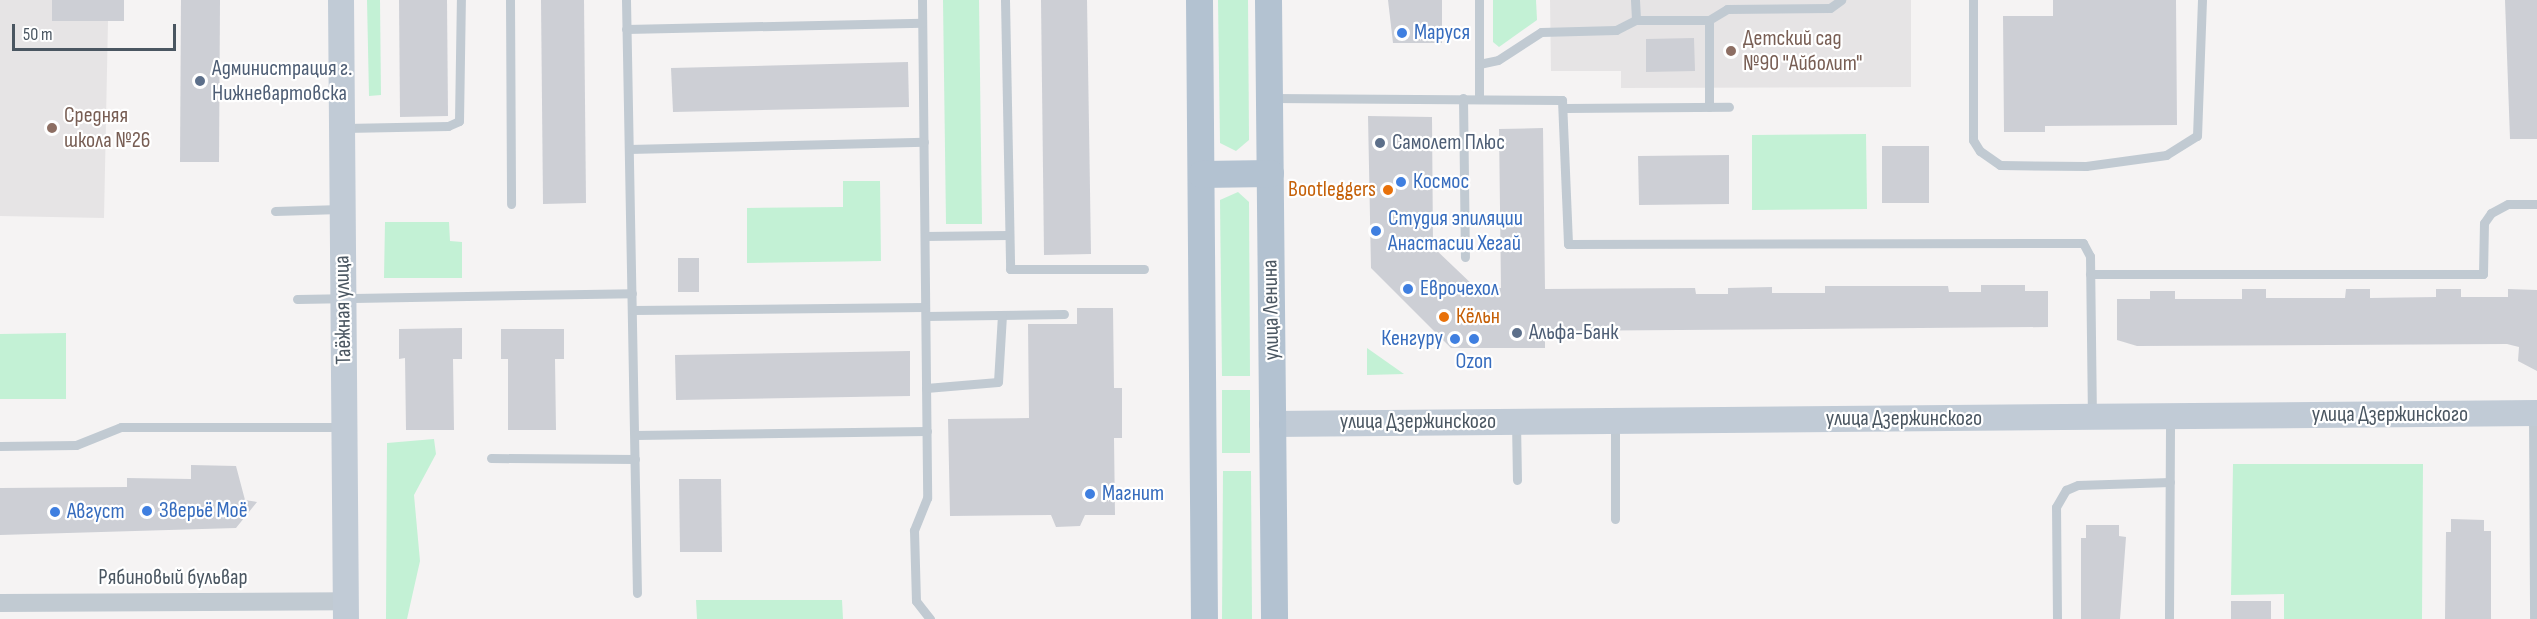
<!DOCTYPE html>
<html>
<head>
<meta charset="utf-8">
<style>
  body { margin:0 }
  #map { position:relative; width:2537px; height:619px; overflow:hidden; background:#f5f3f3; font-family:"Sofia Sans Condensed",sans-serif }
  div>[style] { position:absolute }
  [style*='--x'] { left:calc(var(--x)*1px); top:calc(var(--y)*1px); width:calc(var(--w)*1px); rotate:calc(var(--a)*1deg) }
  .education>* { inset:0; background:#e6e4e5 }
  .green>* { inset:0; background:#c3f1d5 }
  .building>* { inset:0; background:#cdcfd5 }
  .lane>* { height:9px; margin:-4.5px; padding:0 4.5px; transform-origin:4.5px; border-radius:4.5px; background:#c1cad2 }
  .street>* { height:18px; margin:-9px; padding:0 9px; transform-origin:9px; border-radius:9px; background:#c1cad2 }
  .secondary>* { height:26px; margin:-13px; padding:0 13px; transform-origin:13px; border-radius:13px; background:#c1cbd6 }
  .primary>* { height:27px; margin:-13.5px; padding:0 13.5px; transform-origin:13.5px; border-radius:13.5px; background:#b3c2d1 }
  .dots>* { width:16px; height:16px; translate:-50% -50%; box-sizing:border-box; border:3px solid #fff; border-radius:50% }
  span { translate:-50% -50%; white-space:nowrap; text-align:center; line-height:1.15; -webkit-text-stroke:4.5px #fff; paint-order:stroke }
  .shop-label { font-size:22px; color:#366cbe }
  .left { translate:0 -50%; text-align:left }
  .right { translate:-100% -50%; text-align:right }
  .education-label { font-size:22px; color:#785e54 }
  .service-label { font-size:22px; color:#4e5e75 }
  .food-label { font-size:22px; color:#c56008 }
  .street-label { font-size:22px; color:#4a5661 }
  .scale { position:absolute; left:12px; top:24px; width:164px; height:27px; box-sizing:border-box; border:3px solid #4a5661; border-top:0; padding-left:8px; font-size:18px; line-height:21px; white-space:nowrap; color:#4a5661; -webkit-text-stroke:4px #fff; paint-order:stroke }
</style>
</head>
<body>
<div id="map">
  <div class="education">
    <i style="clip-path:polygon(0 0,52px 0,52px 21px,108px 21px,104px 218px,0 216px)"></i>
    <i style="clip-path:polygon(1550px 0,1911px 0,1911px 87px,1621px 88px,1621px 71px,1551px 71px)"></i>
  </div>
  <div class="green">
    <i style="clip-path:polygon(367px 0,380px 0,381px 95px,369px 96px)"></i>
    <i style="clip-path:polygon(943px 0,979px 0,982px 224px,946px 224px)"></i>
    <i style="clip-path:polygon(1218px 0,1248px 0,1249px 140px,1236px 151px,1220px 143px)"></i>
    <i style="clip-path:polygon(1493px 0,1536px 0,1537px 20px,1499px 47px,1493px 42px)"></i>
    <i style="clip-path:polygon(1866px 134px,1867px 209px,1752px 210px,1752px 135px)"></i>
    <i style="clip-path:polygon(843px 181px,880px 181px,881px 261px,747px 263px,747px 208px,843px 207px)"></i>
    <i style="clip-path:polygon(1238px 192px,1249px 202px,1250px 376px,1222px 376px,1220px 200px)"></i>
    <i style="clip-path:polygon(385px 222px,449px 222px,450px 241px,462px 242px,462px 278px,384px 278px)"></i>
    <i style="clip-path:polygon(66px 333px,66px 399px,0 399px,0 334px)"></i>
    <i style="clip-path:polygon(1367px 348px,1404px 374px,1367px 375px)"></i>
    <i style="clip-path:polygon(1222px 390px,1250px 390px,1250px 453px,1222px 453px)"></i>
    <i style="clip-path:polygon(434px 439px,436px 454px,414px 495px,420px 561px,407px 619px,386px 619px,387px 443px)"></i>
    <i style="clip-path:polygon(2233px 464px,2423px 464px,2422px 619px,2284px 619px,2284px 594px,2231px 595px)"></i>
    <i style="clip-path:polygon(1223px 471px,1251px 471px,1252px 619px,1222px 619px)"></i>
    <i style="clip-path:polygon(696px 600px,842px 600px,843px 619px,697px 619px)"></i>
  </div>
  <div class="building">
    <i style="clip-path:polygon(52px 0,124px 0,124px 21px,52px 21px)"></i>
    <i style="clip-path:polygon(181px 0,220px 0,219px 162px,180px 162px)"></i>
    <i style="clip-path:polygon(399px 0,447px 0,448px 116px,400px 117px)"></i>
    <i style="clip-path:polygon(541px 0,584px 0,586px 203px,543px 204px)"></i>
    <i style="clip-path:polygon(1041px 0,1087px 0,1091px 254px,1044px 255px)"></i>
    <i style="clip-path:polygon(1388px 0,1442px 0,1442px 43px,1393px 43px)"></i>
    <i style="clip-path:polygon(2053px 0,2176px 0,2177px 125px,2045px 126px,2045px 132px,2004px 132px,2003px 16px,2053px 16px)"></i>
    <i style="clip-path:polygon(2505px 0,2537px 0,2537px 139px,2510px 139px)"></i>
    <i style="clip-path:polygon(1694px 38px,1695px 71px,1646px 72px,1646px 39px)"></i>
    <i style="clip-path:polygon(908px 62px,909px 107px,673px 112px,671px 68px)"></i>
    <i style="clip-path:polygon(1368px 116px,1432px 117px,1433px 247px,1476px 288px,1501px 288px,1499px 129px,1543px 128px,1545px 289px,1695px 288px,1696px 294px,1728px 294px,1728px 288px,1772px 287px,1772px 293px,1825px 293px,1825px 286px,1948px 286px,1949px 292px,1981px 292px,1981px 285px,2025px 285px,2025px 291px,2048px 291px,2048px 327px,1545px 331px,1545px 348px,1451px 348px,1371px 268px)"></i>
    <i style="clip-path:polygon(1882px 146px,1929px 146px,1929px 203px,1882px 203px)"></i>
    <i style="clip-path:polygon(1729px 155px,1729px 204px,1639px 205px,1638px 156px)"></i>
    <i style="clip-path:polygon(678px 258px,699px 258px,699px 292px,678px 292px)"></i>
    <i style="clip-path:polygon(2242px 289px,2266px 289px,2266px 298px,2345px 298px,2346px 289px,2370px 289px,2370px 298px,2436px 297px,2436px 289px,2461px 289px,2461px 297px,2508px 297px,2508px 289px,2537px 290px,2537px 371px,2518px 361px,2519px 347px,2507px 344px,2137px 346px,2117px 340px,2117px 299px,2150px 299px,2150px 291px,2175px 291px,2175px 299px,2242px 299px)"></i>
    <i style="clip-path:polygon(1077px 308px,1113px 308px,1114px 388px,1122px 388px,1122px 438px,1114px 438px,1115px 515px,1085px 515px,1080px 526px,1056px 527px,1051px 515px,950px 516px,948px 419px,1029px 418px,1028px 324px,1077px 324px)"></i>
    <i style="clip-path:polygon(462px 328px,462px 359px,453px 359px,454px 430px,406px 430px,405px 358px,399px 359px,399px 329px)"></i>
    <i style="clip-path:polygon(501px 329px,564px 329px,564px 359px,555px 359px,556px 430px,508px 430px,508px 359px,501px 359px)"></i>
    <i style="clip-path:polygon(910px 351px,910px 396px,676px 400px,675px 355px)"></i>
    <i style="clip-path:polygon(191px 465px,236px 466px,245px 500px,257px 502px,236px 528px,0 535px,0 488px,127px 487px,127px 478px,191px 479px)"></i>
    <i style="clip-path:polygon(679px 479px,721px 479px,722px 552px,680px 552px)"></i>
    <i style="clip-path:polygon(2451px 519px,2484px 520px,2484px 531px,2491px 531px,2491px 619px,2445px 619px,2446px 532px,2451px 532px)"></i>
    <i style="clip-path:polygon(2086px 525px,2119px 525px,2119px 536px,2126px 537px,2120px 619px,2081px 619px,2081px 538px,2086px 538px)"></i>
    <i style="clip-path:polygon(2231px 601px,2271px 601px,2271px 619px,2231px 619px)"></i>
  </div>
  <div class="lane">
    <i style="--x:510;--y:0;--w:204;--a:89.7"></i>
    <i style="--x:626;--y:0;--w:593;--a:88.94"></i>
    <i style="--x:922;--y:0;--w:498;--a:89.4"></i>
    <i style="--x:927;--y:498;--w:35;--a:112"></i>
    <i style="--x:914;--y:530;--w:71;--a:88.4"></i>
    <i style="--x:916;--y:601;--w:23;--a:52"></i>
    <i style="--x:1005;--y:0;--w:269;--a:88.9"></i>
    <i style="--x:1010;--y:269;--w:134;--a:0"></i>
    <i style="--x:1479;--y:0;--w:98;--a:90"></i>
    <i style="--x:1635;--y:0;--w:20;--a:87"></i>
    <i style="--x:1973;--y:0;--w:140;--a:90"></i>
    <i style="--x:1973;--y:140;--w:13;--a:58"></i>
    <i style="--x:1980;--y:151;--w:24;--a:35"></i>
    <i style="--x:2000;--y:165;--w:86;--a:0.7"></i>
    <i style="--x:2086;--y:166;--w:81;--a:-7.8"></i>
    <i style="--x:2166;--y:155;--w:36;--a:-32"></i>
    <i style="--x:2197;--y:136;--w:136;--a:-87.9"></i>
    <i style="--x:1709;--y:20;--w:87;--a:90"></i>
    <i style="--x:626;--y:29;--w:296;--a:-1.2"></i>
    <i style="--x:1479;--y:64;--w:19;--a:-12"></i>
    <i style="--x:1498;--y:60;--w:51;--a:-33.1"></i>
    <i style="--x:1541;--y:32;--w:75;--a:-1.5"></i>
    <i style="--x:1616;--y:30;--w:22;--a:-27"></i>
    <i style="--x:1636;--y:20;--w:73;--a:0"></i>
    <i style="--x:1709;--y:20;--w:21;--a:-31"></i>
    <i style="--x:1727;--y:9;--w:103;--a:-0.6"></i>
    <i style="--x:1830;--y:8;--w:14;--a:-36"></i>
    <i style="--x:1271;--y:98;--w:291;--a:0.4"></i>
    <i style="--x:1562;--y:100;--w:144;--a:87.6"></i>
    <i style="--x:1568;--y:244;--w:515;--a:-0.11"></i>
    <i style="--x:2083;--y:243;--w:15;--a:62"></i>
    <i style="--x:2090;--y:256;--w:159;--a:89.3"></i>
    <i style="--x:1463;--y:98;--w:159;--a:89.3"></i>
    <i style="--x:1566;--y:108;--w:163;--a:-0.4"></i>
    <i style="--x:345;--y:128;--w:103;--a:-1.1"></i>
    <i style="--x:448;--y:126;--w:12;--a:-24"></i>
    <i style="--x:459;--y:121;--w:121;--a:-89.1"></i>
    <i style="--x:629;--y:149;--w:295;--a:-1.4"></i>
    <i style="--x:275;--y:211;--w:65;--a:-1.8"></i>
    <i style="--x:925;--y:236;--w:83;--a:-0.7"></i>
    <i style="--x:2090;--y:274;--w:393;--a:0"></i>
    <i style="--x:2483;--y:274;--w:51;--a:-88.9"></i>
    <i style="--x:2484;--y:223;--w:12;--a:-55"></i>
    <i style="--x:2491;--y:213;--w:19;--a:-28"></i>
    <i style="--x:2508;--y:204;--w:29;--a:0"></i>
    <i style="--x:297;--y:299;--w:335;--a:-1"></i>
    <i style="--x:633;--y:310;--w:292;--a:-0.6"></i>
    <i style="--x:926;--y:316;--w:138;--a:-0.8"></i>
    <i style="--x:926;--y:388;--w:72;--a:-4.8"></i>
    <i style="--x:998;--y:382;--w:67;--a:-86.6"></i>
    <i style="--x:2533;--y:414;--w:205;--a:89.7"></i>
    <i style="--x:1516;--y:422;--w:58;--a:89"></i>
    <i style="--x:1615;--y:423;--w:96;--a:90"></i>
    <i style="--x:635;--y:435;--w:292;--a:-0.8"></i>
    <i style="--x:0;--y:446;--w:76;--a:-0.8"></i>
    <i style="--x:76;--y:445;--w:48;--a:-21.8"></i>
    <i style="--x:121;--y:427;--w:221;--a:0"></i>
    <i style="--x:491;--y:458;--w:144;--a:0.4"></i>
    <i style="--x:2057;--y:619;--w:112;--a:-90.5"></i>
    <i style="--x:2056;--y:507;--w:20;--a:-60"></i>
    <i style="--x:2066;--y:490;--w:13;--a:-23"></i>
    <i style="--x:2078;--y:485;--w:92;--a:-1.9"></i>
    <i style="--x:2169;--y:619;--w:202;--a:-89.7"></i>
  </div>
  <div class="street">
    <i style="--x:0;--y:603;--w:346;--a:-0.3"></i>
  </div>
  <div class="secondary">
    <i style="--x:341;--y:0;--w:619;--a:89.54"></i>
    <i style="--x:1272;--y:424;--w:1265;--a:-0.5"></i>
  </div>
  <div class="primary">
    <i style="--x:1199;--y:0;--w:619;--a:89.54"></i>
    <i style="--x:1268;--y:0;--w:619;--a:89.44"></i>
    <i style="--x:1201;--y:174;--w:69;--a:-0.8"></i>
  </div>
  <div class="dots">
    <i style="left:1402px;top:33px;background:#3f7fe0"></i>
    <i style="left:1731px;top:51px;background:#8d6e63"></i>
    <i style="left:200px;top:81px;background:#5c6f8a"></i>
    <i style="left:52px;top:128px;background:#8d6e63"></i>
    <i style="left:1380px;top:143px;background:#5c6f8a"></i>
    <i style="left:1401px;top:182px;background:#3f7fe0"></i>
    <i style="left:1388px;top:190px;background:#e8710a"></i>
    <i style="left:1376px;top:231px;background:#3f7fe0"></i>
    <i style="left:1408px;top:289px;background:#3f7fe0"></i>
    <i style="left:1444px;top:317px;background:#e8710a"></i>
    <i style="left:1517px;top:333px;background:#5c6f8a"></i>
    <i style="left:1455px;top:339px;background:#3f7fe0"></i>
    <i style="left:1474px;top:339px;background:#3f7fe0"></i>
    <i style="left:1090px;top:494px;background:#3f7fe0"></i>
    <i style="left:147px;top:511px;background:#3f7fe0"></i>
    <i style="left:55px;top:512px;background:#3f7fe0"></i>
  </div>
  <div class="shop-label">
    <span class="left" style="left:1414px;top:33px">Маруся</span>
    <span class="left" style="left:1413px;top:182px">Космос</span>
    <span class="left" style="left:1388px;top:231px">Студия эпиляции<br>Анастасии Хегай</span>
    <span class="left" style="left:1420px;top:289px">Еврочехол</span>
    <span class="right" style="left:1443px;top:339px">Кенгуру</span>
    <span style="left:1474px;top:362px">Ozon</span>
    <span class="left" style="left:1102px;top:494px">Магнит</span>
    <span class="left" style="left:159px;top:511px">Зверьё Моё</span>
    <span class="left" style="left:67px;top:512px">Август</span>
  </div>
  <div class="education-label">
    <span class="left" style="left:1743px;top:51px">Детский сад<br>№90 "Айболит"</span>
    <span class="left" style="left:64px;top:128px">Средняя<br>школа №26</span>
  </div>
  <div class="service-label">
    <span class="left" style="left:212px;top:81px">Администрация г.<br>Нижневартовска</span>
    <span class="left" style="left:1392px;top:143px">Самолет Плюс</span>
    <span class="left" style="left:1529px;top:333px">Альфа-Банк</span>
  </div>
  <div class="food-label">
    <span class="right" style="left:1376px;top:190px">Bootleggers</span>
    <span class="left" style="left:1456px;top:317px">Кёльн</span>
  </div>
  <div class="street-label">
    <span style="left:343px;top:310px;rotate:-91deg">Таёжная улица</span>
    <span style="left:1271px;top:310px;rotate:-91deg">улица Ленина</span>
    <span style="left:2390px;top:415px">улица Дзержинского</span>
    <span style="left:1904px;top:419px">улица Дзержинского</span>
    <span style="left:1418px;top:422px">улица Дзержинского</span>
    <span style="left:173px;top:578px">Рябиновый бульвар</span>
  </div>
  <div class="scale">50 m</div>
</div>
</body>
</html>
